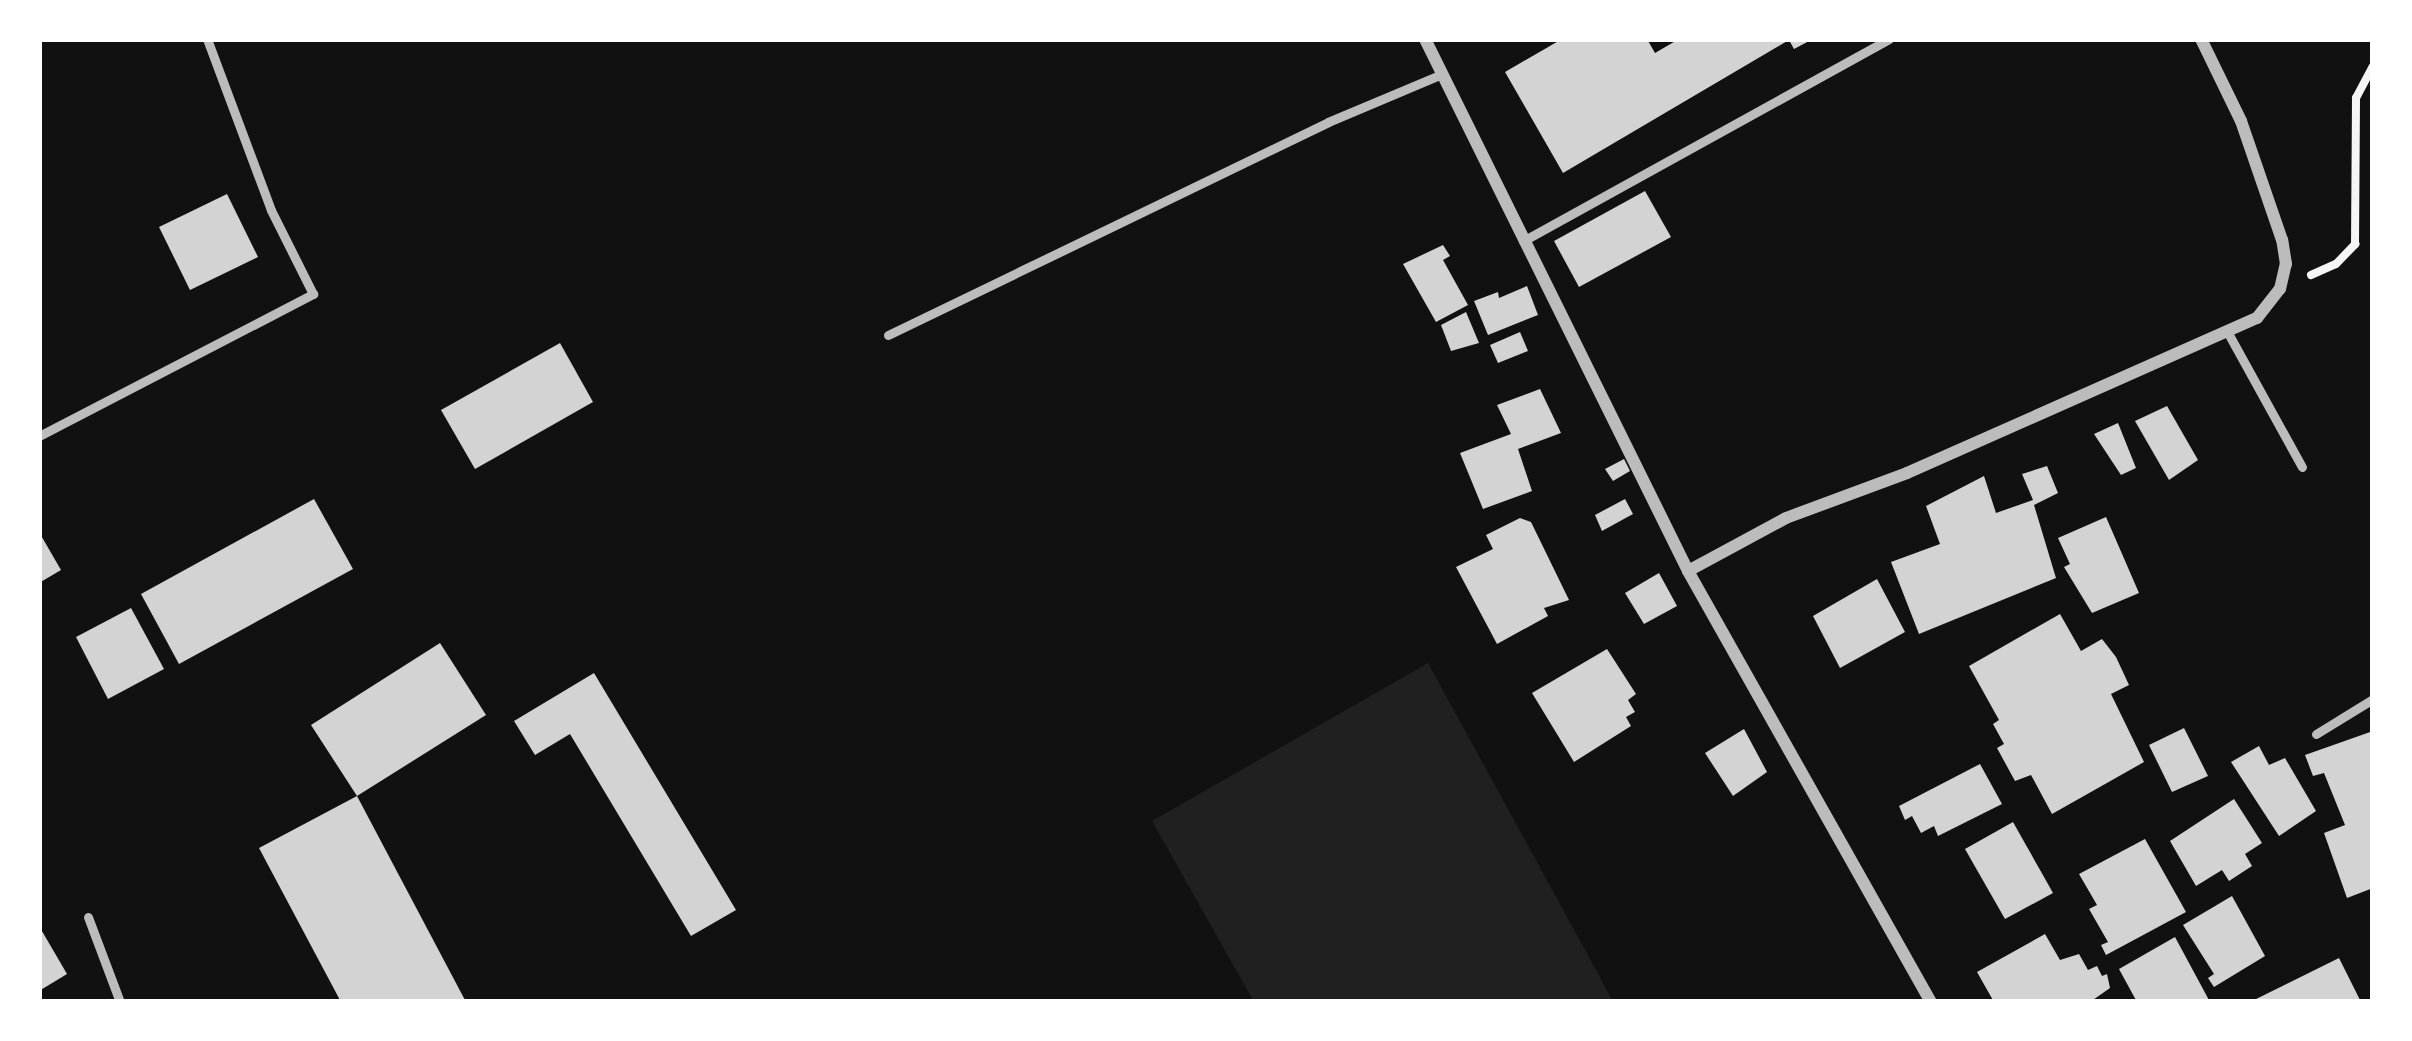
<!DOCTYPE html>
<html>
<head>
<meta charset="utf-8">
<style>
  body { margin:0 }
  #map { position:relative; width:2412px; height:1041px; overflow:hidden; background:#111; font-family:Inter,sans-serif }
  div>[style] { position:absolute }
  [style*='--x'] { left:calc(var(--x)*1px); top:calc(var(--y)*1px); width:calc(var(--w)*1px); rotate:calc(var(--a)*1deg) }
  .green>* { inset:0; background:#202020 }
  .building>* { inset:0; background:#d3d3d3 }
  .path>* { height:8px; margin:-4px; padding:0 4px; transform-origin:4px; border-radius:4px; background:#f5f5f5 }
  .service>* { height:9px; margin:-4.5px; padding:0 4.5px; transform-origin:4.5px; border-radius:4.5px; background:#bcbcbc }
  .minor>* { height:12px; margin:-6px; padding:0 6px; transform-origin:6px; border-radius:6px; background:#bcbcbc }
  span { translate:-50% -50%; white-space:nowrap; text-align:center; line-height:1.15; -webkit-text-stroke:9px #fff; paint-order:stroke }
  .frame { position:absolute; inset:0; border:42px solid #fff; pointer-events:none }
</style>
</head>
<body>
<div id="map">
  <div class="green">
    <i style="clip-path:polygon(1428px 663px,1595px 968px,1613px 1002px,1254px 1002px,1152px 821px)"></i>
  </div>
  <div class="building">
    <i style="clip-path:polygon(1562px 39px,1647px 39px,1655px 53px,1679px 39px,1813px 39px,1794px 49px,1789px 40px,1563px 173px,1505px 72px)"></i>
    <i style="clip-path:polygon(1645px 191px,1671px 237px,1579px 287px,1554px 241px)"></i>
    <i style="clip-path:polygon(227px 194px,258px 257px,190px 290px,159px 227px)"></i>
    <i style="clip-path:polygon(1443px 245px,1450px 256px,1443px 260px,1468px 305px,1436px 322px,1403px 264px)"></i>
    <i style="clip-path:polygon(1527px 286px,1538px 315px,1488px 335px,1474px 301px,1498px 292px,1499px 298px)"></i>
    <i style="clip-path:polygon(1466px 312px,1479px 343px,1451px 351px,1441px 325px)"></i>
    <i style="clip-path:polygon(1520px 332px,1528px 351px,1498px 363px,1490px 345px)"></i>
    <i style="clip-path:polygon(560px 343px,593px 402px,475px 469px,441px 410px)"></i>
    <i style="clip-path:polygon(1540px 389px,1561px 433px,1518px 449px,1532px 491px,1483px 509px,1460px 453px,1511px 434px,1497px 405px)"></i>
    <i style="clip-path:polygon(2167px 406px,2198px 460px,2169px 480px,2135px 421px)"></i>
    <i style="clip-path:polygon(2118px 423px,2136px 468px,2121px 475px,2094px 434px)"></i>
    <i style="clip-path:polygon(1624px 459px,1630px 471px,1613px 481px,1605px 469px)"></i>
    <i style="clip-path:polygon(2047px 466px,2058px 493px,2034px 505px,2056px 578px,1919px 634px,1891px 562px,1940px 544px,1926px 506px,1984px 476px,1996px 513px,2033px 500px,2022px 474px)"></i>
    <i style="clip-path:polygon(314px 499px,353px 569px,179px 664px,141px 594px)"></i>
    <i style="clip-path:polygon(1625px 499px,1633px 514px,1602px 531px,1595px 515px)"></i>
    <i style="clip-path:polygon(2106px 517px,2139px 593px,2092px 613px,2064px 567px,2070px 564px,2058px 538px)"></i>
    <i style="clip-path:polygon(1520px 518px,1531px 522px,1569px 600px,1544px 608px,1548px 616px,1497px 644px,1456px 567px,1493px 549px,1486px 535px)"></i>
    <i style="clip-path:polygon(39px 532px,61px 570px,39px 583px)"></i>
    <i style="clip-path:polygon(1659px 573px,1677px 606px,1644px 624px,1625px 593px)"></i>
    <i style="clip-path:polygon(1877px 579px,1905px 632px,1840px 668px,1813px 616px)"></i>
    <i style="clip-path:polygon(131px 608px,164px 669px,108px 699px,76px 637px)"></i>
    <i style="clip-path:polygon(2060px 614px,2081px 651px,2102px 639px,2116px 657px,2129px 685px,2111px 694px,2144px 762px,2052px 814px,2031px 775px,2015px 781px,1997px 748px,2004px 744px,1993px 724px,1999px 720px,1969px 666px)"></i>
    <i style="clip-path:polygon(440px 643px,486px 715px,357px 796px,311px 725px)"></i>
    <i style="clip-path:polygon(1607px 649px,1636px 694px,1628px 700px,1635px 712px,1626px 717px,1631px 726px,1574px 762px,1532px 693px)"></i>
    <i style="clip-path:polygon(594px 673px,736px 910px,691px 936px,570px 734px,535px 755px,514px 721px)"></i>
    <i style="clip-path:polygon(2184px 728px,2208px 776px,2172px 792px,2149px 745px)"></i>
    <i style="clip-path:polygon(1744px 729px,1767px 772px,1733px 796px,1705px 753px)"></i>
    <i style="clip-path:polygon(2373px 731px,2373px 888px,2347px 898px,2324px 833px,2345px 825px,2324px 773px,2313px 776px,2305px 755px)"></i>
    <i style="clip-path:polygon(2259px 746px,2269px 765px,2285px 758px,2316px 811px,2279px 836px,2231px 762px)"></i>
    <i style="clip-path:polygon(1980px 764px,2002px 804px,1938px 836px,1934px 826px,1921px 833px,1912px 816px,1905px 820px,1899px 806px)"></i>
    <i style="clip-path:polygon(357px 796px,466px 1002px,341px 1002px,259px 848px)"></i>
    <i style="clip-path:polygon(2234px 799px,2262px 843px,2245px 854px,2252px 866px,2229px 881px,2222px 870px,2196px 886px,2170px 841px)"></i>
    <i style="clip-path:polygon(2013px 822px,2053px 893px,2005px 919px,1965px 849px)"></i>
    <i style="clip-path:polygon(2145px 839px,2186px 912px,2106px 955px,2101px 945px,2108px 942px,2089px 909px,2097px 905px,2079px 874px)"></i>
    <i style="clip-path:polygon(2232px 896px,2265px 956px,2214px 987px,2208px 978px,2214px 974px,2183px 925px)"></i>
    <i style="clip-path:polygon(39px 926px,67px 974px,39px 991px)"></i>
    <i style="clip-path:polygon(2045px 934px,2060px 960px,2079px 954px,2088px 970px,2097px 966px,2102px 976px,2107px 974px,2110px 988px,2090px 1002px,1994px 1002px,1977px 972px)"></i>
    <i style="clip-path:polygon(2175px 937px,2210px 1002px,2137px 1002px,2119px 969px)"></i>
    <i style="clip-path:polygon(2339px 958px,2361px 1002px,2250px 1002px)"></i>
  </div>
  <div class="path">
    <i style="--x:2311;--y:275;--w:27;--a:-24"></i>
    <i style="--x:2336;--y:264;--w:28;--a:-46"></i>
    <i style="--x:2355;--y:244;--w:146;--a:-89.6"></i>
    <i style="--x:2356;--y:98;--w:36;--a:-62"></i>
  </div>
  <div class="service">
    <i style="--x:1523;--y:241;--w:418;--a:-28.9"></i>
    <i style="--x:2228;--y:333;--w:153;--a:61.1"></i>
    <i style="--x:888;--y:335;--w:489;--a:-25.8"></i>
    <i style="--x:1328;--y:122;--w:124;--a:-22.8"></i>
    <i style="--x:39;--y:436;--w:309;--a:-27.4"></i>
    <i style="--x:313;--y:294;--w:94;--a:-116.6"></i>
    <i style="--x:271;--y:210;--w:183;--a:-110.5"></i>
    <i style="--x:2316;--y:734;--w:67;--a:-31.6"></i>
    <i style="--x:88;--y:917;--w:91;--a:69.4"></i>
  </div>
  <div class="minor">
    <i style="--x:1425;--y:39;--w:593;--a:63.69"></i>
    <i style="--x:1688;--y:571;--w:495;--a:60.6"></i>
    <i style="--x:1688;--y:571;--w:111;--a:-28.4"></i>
    <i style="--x:1786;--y:518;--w:129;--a:-20.4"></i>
    <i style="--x:1907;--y:473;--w:383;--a:-23.9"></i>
    <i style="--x:2257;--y:318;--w:37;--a:-52"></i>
    <i style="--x:2280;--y:289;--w:26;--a:-77"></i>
    <i style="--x:2286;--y:264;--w:24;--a:-99"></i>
    <i style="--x:2282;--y:240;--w:126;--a:-109"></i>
    <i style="--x:2241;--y:121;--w:91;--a:-116"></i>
  </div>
  <div class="frame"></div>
</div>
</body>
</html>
